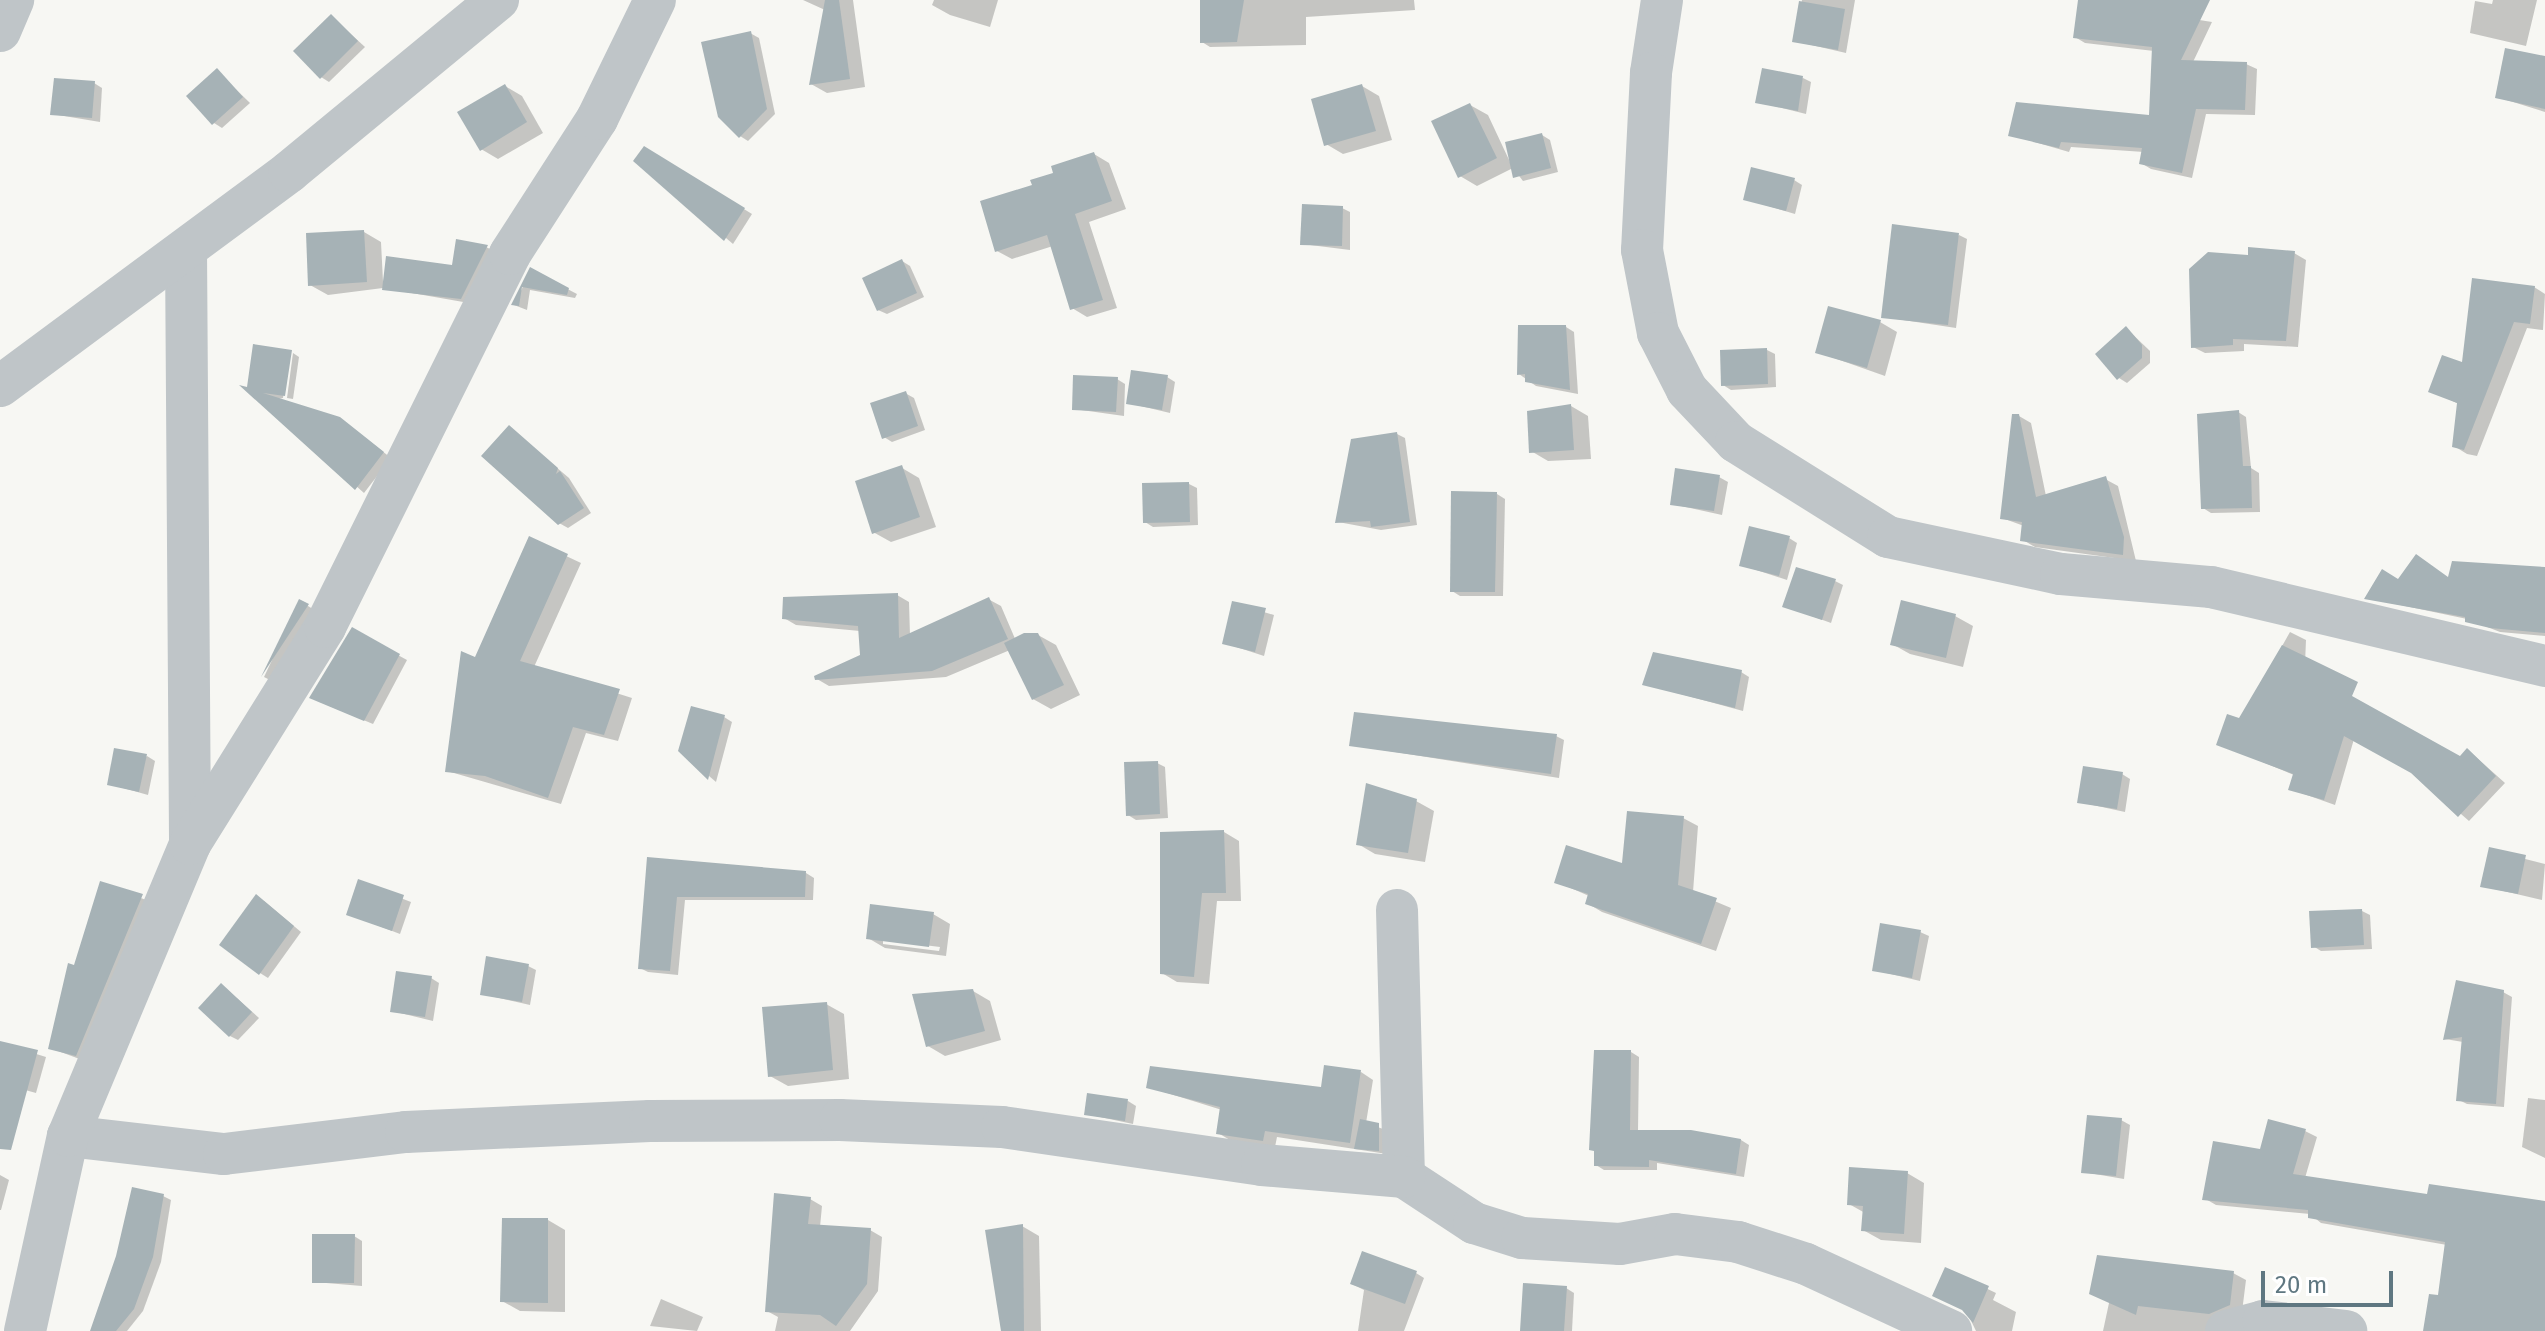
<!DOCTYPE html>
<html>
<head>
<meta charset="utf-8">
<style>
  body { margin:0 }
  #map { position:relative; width:2545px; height:1331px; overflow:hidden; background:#f7f7f3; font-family:"Fira Sans",sans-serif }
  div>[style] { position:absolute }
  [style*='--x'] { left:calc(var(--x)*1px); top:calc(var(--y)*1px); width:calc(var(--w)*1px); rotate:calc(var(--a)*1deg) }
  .shadow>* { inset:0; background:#0003 }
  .building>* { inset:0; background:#a6b2b6 }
  .street>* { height:42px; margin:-21px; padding:0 21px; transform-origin:21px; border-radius:21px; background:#bfc5c8 }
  span { translate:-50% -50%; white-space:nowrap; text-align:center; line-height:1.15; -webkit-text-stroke:8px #fff; paint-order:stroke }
  .scale { position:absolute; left:2261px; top:1271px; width:132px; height:36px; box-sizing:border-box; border:4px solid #5f7781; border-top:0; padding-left:10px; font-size:24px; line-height:28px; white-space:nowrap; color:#5f7781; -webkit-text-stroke:6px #fff; paint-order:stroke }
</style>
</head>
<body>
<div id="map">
  <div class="shadow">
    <i style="clip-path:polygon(803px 0,853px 0,865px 87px,827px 93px,811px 84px,825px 10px)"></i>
    <i style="clip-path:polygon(934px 0,998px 0,990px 27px,950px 15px,932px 5px)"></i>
    <i style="clip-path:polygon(1202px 0,1414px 0,1415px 10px,1306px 17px,1306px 45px,1210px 47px,1202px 42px)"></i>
    <i style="clip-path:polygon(1802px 0,1855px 0,1846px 53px,1794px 41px)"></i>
    <i style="clip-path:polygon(2493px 0,2537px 0,2526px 46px,2470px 33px,2475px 1px,2492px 4px)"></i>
    <i style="clip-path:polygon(2080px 1px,2212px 22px,2193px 62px,2246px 64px,2257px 69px,2255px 115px,2206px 114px,2192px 178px,2151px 169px,2141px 163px,2144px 152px,2071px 147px,2069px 152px,2011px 135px,2151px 117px,2154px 51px,2085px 43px,2075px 37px)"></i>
    <i style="clip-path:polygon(331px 16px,365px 47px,329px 82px,321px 77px)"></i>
    <i style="clip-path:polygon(750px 33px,759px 38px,775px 114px,748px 141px,740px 136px)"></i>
    <i style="clip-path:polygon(2545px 57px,2545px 112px,2497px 97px)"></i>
    <i style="clip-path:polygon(217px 71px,250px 103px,222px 128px,214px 123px)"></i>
    <i style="clip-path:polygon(1803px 78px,1811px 82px,1806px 114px,1758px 102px)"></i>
    <i style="clip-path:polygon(94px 83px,102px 88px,100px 122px,52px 114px)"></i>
    <i style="clip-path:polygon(505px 86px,522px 96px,543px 133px,498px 159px,481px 149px)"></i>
    <i style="clip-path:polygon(1362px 86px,1379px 96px,1392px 140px,1343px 154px,1326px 144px)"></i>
    <i style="clip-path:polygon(1470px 105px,1488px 115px,1510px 162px,1542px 135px,1550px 140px,1558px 172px,1523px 181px,1513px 168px,1477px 186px,1460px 176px)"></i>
    <i style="clip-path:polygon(645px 148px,752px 214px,733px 244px,636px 161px)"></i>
    <i style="clip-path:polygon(1094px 154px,1109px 163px,1126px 209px,1089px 222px,1117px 308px,1087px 317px,1072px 308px,1053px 246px,1012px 259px,997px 251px,1056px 174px)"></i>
    <i style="clip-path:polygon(1794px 180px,1802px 185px,1795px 214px,1745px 199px)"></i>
    <i style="clip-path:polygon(1342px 208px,1350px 212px,1350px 250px,1302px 244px)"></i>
    <i style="clip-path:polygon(364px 232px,381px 242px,383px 281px,453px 267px,486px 247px,494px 251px,469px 303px,383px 288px,328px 295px,310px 285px)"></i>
    <i style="clip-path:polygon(1959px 235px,1967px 239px,1956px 328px,1883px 317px)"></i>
    <i style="clip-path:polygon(2294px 253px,2306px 260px,2298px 347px,2244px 344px,2244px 351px,2205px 353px,2193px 347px,2249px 257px)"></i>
    <i style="clip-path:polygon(902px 261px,910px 266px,924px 297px,887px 314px,878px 310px)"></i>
    <i style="clip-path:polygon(531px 270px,577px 294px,575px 298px,530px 290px,527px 310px,514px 305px)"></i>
    <i style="clip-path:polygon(2534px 287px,2545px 294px,2543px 330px,2527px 328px,2477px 456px,2467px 454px,2454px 446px,2459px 404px,2431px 391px,2464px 365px)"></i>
    <i style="clip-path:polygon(1880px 322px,1897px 332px,1885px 376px,1817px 352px)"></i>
    <i style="clip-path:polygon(1566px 327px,1574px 332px,1578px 394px,1536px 386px,1519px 374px)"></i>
    <i style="clip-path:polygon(2126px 328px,2150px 351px,2150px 363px,2127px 383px,2119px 378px)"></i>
    <i style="clip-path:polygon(1767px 350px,1775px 354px,1776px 387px,1731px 390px,1723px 385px)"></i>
    <i style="clip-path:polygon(290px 352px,283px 398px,277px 399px,349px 425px,391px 458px,364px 493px,247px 389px)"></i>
    <i style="clip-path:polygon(293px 353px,299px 357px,293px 399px,287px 398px)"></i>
    <i style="clip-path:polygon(1167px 377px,1175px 382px,1170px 413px,1128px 403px)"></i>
    <i style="clip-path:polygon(1117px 379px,1125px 384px,1124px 416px,1074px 409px)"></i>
    <i style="clip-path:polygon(905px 393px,914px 398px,925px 430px,892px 442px,884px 437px)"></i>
    <i style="clip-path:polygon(1571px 406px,1588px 416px,1591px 459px,1548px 461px,1531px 451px)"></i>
    <i style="clip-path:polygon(2238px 412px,2246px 417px,2251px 468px,2259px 473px,2260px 512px,2211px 513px,2203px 508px)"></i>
    <i style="clip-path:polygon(2019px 416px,2031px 423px,2046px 496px,2105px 479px,2118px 486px,2136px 561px,2035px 547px,2023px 540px,2024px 526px,2002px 518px)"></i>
    <i style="clip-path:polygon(509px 427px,569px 478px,591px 513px,568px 528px,559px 523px)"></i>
    <i style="clip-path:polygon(1397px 434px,1405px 438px,1417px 525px,1381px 530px,1338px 522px)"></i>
    <i style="clip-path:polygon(902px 468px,919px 478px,936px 527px,891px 542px,873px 532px)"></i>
    <i style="clip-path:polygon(1719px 477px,1728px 482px,1722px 515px,1672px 504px)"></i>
    <i style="clip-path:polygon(1189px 484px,1197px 488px,1198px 525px,1153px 527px,1145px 522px)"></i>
    <i style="clip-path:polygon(1497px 494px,1505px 499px,1503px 596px,1460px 596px,1452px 591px)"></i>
    <i style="clip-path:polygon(1789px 538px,1797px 543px,1787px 580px,1741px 565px)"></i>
    <i style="clip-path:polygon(530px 539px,581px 563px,534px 667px,632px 698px,618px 741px,586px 733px,561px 804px,447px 771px,476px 660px)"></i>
    <i style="clip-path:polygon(2545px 569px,2545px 636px,2500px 632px,2467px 619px,2367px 598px,2449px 579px)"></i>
    <i style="clip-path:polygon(1835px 581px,1843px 585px,1831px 623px,1784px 606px)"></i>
    <i style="clip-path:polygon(897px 595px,909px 602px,910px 635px,988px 599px,1001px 606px,1016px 641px,1038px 635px,1056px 645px,1080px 695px,1051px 709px,1033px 699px,1010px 650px,946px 677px,829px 686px,817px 679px,862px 657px,860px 631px,796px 625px,784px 618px)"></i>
    <i style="clip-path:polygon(300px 601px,316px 611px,270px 680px,264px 677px)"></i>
    <i style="clip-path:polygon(1234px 603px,1274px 615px,1264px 656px,1224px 643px)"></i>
    <i style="clip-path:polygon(1955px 616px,1973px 626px,1963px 667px,1910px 654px,1892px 644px)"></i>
    <i style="clip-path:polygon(352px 630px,407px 660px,373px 724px,320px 702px)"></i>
    <i style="clip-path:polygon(2290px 632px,2306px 640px,2304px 689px,2460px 758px,2468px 750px,2505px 783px,2469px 821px,2413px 772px,2354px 739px,2335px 805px,2290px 789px,2294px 775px,2219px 744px,2240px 721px)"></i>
    <i style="clip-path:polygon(1741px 672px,1749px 677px,1743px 711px,1644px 684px)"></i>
    <i style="clip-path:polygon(724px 717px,732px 722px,716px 782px,680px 751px)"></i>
    <i style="clip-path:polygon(1556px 736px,1564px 740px,1559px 778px,1351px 745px)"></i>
    <i style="clip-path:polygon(147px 756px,155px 761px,148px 795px,109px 784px)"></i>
    <i style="clip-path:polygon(1157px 763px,1165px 767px,1168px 818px,1136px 820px,1128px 815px)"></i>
    <i style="clip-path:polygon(2122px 774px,2130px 779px,2125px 812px,2079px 802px)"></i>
    <i style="clip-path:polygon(1416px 801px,1434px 811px,1425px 862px,1375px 854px,1358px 844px)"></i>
    <i style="clip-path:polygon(1683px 818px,1698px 826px,1693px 892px,1731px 908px,1716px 951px,1602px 912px,1587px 903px,1589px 896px,1557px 882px,1624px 865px)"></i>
    <i style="clip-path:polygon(1224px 832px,1239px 841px,1241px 901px,1217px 901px,1209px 984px,1177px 982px,1162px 973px)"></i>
    <i style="clip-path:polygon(2490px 850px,2545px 864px,2542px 900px,2482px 886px)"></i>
    <i style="clip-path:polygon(649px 859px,806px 873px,814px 878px,813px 900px,685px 900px,678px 975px,648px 972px,640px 968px)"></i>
    <i style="clip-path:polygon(359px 882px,411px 902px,400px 934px,348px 914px)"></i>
    <i style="clip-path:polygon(102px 883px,159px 905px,93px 1064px,50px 1048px)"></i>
    <i style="clip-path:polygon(264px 901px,301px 932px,268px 978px,260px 973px)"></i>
    <i style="clip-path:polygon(2362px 911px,2370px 915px,2372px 949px,2321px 951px,2313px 946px)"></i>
    <i style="clip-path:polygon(evenodd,933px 914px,950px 924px,946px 956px,885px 948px,868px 938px,933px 914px,883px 940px,940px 947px,939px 951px,883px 944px,883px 940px)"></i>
    <i style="clip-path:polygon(1920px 932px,1929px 936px,1920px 981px,1874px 970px)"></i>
    <i style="clip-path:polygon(528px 966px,536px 970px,530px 1005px,482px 994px)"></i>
    <i style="clip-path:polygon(431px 978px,439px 983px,433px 1021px,392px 1011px)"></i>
    <i style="clip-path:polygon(222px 985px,259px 1018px,238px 1040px,230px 1036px)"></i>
    <i style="clip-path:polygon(973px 991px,990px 1001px,1001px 1040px,945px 1056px,928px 1046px)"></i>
    <i style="clip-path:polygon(2503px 992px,2512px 997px,2504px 1107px,2467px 1104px,2459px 1100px,2463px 1042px,2445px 1039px)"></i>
    <i style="clip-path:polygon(826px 1004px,844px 1014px,849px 1079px,788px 1086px,770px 1076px)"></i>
    <i style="clip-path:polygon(4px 1044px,46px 1057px,36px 1093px,0 1083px)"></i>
    <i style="clip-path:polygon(1631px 1052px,1639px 1057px,1638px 1132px,1741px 1140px,1749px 1145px,1744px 1177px,1657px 1163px,1657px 1170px,1604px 1170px,1596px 1165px)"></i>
    <i style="clip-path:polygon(1361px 1072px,1373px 1080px,1366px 1123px,1386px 1130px,1387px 1154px,1277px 1137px,1275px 1147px,1230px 1140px,1218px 1133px,1222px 1110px,1148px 1087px,1323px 1090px)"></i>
    <i style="clip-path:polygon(2528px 1098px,2545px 1100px,2545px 1158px,2522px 1147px)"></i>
    <i style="clip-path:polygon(1128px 1101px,1136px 1106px,1133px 1124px,1086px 1114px)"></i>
    <i style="clip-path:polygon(2121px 1120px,2130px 1125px,2124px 1179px,2083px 1172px)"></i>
    <i style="clip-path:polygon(2305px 1131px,2317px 1137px,2305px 1178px,2545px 1214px,2545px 1331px,2425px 1331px,2439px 1297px,2447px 1245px,2321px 1223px,2310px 1214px,2216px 1205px,2204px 1198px,2262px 1151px)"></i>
    <i style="clip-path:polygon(1907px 1173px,1924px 1183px,1921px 1243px,1881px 1240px,1863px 1230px,1865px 1213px,1849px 1204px)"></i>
    <i style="clip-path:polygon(0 1175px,9px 1180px,1px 1210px,0 1210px)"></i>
    <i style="clip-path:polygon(163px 1196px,171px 1200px,161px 1262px,143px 1311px,127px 1331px,92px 1331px)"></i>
    <i style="clip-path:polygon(810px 1199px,822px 1206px,820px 1227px,870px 1230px,882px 1237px,878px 1291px,850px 1331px,775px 1331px,778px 1317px,767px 1311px)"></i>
    <i style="clip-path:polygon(548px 1220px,565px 1230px,565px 1312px,520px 1311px,502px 1301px)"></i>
    <i style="clip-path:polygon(1022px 1226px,1039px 1236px,1041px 1331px,1003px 1331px)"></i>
    <i style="clip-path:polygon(354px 1236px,362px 1241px,362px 1286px,314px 1282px)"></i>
    <i style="clip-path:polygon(1946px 1269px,1996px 1293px,1993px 1300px,2016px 1312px,2012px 1331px,1976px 1331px)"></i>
    <i style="clip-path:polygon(1416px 1273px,1424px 1278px,1404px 1331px,1358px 1331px,1364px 1290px,1352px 1284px)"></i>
    <i style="clip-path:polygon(2233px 1273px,2246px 1280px,2242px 1312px,2208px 1331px,2103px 1331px,2109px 1303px)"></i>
    <i style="clip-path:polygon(1566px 1288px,1574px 1293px,1572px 1331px,1522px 1331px)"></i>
    <i style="clip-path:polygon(661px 1299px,703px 1317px,697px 1331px,650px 1326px)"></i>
  </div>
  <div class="building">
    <i style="clip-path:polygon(825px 0,839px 0,850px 79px,809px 85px)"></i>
    <i style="clip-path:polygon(1200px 0,1244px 0,1237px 42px,1200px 43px)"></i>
    <i style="clip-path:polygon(2078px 0,2210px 0,2181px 60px,2247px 62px,2245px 110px,2196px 109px,2182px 173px,2139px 164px,2142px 148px,2061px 142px,2059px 148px,2008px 136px,2016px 102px,2149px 115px,2152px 47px,2073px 38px)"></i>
    <i style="clip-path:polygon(1799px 1px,1845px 9px,1838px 50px,1792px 42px)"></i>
    <i style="clip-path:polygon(331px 14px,358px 41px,320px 79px,293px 51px)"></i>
    <i style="clip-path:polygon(751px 31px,767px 109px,739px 138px,718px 117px,701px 42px)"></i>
    <i style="clip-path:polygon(2505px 48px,2545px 56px,2545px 109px,2495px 98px)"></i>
    <i style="clip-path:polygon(217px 68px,243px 97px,212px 125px,186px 96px)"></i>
    <i style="clip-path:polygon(1762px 68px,1803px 76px,1798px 111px,1755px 103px)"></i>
    <i style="clip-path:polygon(54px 78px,95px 81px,92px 118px,50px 115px)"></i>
    <i style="clip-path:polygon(505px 84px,527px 122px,480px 151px,457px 112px)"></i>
    <i style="clip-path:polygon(1362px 84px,1376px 131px,1324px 146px,1311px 99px)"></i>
    <i style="clip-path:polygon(1470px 103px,1497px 158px,1458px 178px,1431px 121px)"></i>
    <i style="clip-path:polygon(1542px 133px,1551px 168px,1513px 178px,1505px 142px)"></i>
    <i style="clip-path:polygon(644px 146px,745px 208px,724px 241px,633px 161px)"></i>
    <i style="clip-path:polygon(1094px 152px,1112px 201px,1075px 214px,1103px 300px,1070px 310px,1047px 235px,995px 252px,980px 201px,1032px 185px,1030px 180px,1053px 173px,1051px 166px)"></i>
    <i style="clip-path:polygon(1751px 167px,1795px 178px,1786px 211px,1743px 200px)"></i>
    <i style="clip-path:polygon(1302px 204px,1343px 206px,1342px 246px,1300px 245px)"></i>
    <i style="clip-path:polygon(1892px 224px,1959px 233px,1948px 325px,1881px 318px)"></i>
    <i style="clip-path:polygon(364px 230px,367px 282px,308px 286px,306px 233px)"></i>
    <i style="clip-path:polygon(456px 239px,488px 245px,461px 299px,382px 290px,386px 256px,452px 265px)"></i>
    <i style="clip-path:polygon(2248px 247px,2295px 251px,2286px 341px,2233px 339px,2233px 345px,2191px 348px,2189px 269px,2208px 252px,2248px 255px)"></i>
    <i style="clip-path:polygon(902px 259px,917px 293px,877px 311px,862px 278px)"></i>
    <i style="clip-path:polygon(530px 267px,569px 288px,567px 295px,522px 287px,519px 306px,511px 305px)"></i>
    <i style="clip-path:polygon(2472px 278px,2535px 286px,2530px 324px,2514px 322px,2464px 450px,2452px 447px,2457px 403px,2428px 392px,2442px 355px,2462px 362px)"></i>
    <i style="clip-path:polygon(1828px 306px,1881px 320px,1867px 368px,1815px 353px)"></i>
    <i style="clip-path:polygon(1518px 325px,1566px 325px,1570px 390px,1525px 382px,1525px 374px,1517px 375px)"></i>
    <i style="clip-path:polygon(2126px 326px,2142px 345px,2142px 358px,2117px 380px,2095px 354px)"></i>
    <i style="clip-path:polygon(253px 344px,292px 350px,285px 396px,263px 393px,340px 417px,384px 452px,355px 490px,239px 385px,247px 387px)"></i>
    <i style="clip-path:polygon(1767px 348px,1768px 384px,1721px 386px,1720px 350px)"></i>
    <i style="clip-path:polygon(1131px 370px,1168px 375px,1162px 410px,1126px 404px)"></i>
    <i style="clip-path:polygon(1073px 375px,1118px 377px,1116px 412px,1072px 410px)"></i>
    <i style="clip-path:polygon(906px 391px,918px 426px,882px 439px,870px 403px)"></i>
    <i style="clip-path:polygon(1571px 404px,1574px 450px,1529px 453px,1527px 411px)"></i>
    <i style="clip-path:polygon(2239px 410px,2243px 466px,2251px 466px,2252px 508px,2201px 509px,2197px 414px)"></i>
    <i style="clip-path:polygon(2012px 414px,2019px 414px,2036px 497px,2106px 476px,2124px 537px,2123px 555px,2020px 541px,2022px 522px,2000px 519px)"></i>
    <i style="clip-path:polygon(509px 425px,558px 468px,556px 474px,560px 471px,584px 508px,558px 525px,481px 456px)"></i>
    <i style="clip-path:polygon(1397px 432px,1410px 522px,1371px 527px,1370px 521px,1335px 523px,1351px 439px)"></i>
    <i style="clip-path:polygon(902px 465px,920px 517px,872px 534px,855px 481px)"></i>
    <i style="clip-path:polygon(1675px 468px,1720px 475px,1714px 511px,1670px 505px)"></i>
    <i style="clip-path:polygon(1189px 482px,1190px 522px,1143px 523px,1142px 483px)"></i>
    <i style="clip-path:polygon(1451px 491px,1497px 492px,1495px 592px,1450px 592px)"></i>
    <i style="clip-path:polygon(1749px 526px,1790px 536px,1779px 576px,1739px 566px)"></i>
    <i style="clip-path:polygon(529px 536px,568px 554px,520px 661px,620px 689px,604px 735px,573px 727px,548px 798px,485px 776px,445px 772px,461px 651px,475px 657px)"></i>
    <i style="clip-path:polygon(2416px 554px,2448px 577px,2452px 561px,2545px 567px,2545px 633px,2490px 628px,2465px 622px,2465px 617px,2364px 599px,2382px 569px,2398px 579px)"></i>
    <i style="clip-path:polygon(1796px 567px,1836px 579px,1822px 620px,1782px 607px)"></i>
    <i style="clip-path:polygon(898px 593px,899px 638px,989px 597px,1008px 639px,932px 671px,815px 680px,814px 676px,860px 655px,858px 626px,782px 619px,783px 597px)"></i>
    <i style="clip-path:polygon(299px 599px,309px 604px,261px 677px)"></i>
    <i style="clip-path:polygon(1901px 600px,1956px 614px,1946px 658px,1890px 645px)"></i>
    <i style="clip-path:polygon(1232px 601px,1266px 608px,1255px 652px,1222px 644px)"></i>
    <i style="clip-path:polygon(352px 627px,400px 654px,364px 721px,309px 698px)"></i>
    <i style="clip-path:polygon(1024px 633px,1038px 633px,1064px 685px,1032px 700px,1004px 643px)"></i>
    <i style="clip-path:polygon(2282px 645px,2358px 682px,2352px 696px,2460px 756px,2467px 748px,2496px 776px,2458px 817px,2411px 773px,2344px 736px,2324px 800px,2288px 790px,2293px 774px,2216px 745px,2227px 714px,2239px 718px)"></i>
    <i style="clip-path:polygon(1653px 652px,1742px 670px,1735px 708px,1642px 685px)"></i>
    <i style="clip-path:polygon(691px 706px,725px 715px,708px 780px,678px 751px)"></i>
    <i style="clip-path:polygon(1354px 712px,1557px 734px,1551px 774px,1349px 746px)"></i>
    <i style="clip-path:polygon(114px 748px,147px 754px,139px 792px,107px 785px)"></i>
    <i style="clip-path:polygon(1158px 761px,1160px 814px,1126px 816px,1124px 762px)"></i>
    <i style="clip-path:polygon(2083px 766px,2123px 772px,2117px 809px,2077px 803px)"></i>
    <i style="clip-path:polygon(1366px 783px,1417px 799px,1408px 853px,1356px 845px)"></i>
    <i style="clip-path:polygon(1627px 811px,1684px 816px,1678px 885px,1717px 898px,1701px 944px,1585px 904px,1588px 894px,1554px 883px,1566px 845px,1622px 863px)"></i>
    <i style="clip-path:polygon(1224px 830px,1226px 893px,1202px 893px,1194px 977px,1160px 974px,1160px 832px)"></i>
    <i style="clip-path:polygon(2489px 847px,2526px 855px,2518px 894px,2480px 887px)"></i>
    <i style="clip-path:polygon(647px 857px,806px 871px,805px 897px,677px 897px,670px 971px,638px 969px)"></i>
    <i style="clip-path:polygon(358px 879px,404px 895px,392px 931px,346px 915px)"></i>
    <i style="clip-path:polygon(100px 881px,143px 894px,76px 1056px,48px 1049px,68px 963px,74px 965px)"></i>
    <i style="clip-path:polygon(256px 894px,294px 926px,259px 975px,219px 945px)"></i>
    <i style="clip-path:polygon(870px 904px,934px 912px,929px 947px,866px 939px)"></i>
    <i style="clip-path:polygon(2362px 909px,2364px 945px,2311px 948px,2309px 911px)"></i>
    <i style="clip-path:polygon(1880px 923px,1921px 930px,1912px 978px,1872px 971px)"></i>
    <i style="clip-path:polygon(486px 956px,529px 964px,522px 1002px,480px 995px)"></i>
    <i style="clip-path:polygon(396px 971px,432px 976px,425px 1017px,390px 1012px)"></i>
    <i style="clip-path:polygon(2456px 980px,2504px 990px,2496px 1104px,2456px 1101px,2462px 1037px,2443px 1040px)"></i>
    <i style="clip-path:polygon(221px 983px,252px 1012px,229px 1037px,198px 1008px)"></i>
    <i style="clip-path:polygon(973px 989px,985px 1031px,926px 1047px,912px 994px)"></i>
    <i style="clip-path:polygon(827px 1002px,833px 1070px,768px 1077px,762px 1007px)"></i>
    <i style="clip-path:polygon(0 1041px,38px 1050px,11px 1150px,0 1149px)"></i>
    <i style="clip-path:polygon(1594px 1050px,1631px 1050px,1630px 1130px,1691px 1130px,1741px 1139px,1736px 1174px,1649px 1160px,1649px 1167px,1594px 1166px,1594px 1151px,1589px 1150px)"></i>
    <i style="clip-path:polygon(1324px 1065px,1361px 1070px,1350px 1143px,1265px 1131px,1263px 1141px,1216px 1134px,1220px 1107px,1146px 1088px,1150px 1066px,1321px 1087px)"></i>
    <i style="clip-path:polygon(1087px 1093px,1128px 1099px,1125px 1121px,1084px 1115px)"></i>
    <i style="clip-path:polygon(2087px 1115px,2122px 1118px,2116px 1176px,2081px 1173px)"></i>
    <i style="clip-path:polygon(1360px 1119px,1379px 1123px,1379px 1151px,1354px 1149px)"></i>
    <i style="clip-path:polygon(2268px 1119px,2306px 1129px,2293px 1174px,2427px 1194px,2429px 1184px,2545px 1201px,2545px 1331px,2423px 1331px,2429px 1294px,2438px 1295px,2445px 1242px,2308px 1218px,2308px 1210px,2202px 1200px,2213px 1141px,2260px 1149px)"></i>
    <i style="clip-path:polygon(1849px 1167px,1908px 1171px,1904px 1234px,1861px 1231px,1863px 1206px,1847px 1205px)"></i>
    <i style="clip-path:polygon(132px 1187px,164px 1194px,153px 1257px,134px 1309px,116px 1331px,90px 1331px,116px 1256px)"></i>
    <i style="clip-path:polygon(774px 1193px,811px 1197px,808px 1224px,871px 1228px,867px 1284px,836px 1326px,820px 1315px,765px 1312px)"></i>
    <i style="clip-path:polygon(502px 1218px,548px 1218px,548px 1303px,500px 1302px)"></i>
    <i style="clip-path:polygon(1023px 1224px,1024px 1331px,1001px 1331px,985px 1230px)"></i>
    <i style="clip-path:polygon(312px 1234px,355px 1234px,354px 1283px,312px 1283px)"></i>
    <i style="clip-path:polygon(1362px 1251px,1417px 1271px,1405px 1304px,1350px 1284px)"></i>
    <i style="clip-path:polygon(2097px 1255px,2234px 1271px,2230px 1305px,2209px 1314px,2138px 1306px,2136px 1315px,2089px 1294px)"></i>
    <i style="clip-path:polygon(1945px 1267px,1989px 1286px,1973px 1323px,1962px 1310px,1932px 1296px)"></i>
    <i style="clip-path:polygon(1523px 1283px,1567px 1286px,1564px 1331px,1520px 1331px)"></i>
  </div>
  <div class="street">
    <i style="--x:1662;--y:0;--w:74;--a:98.6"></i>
    <i style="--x:1651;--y:73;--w:177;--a:92.9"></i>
    <i style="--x:1642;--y:250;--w:85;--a:79.1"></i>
    <i style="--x:1658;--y:333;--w:64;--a:63"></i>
    <i style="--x:1687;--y:390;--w:71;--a:46.7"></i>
    <i style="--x:1736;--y:442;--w:179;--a:32"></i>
    <i style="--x:1888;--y:537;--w:177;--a:12.1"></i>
    <i style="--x:2061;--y:574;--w:151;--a:5"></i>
    <i style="--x:2211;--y:587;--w:343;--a:13.3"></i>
    <i style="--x:0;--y:31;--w:34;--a:-67"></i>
    <i style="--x:186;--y:250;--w:594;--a:89.61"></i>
    <i style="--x:0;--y:386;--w:360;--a:-36.5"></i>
    <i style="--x:289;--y:172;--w:271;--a:-39.5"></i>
    <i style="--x:1397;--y:910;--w:267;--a:88.5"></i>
    <i style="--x:1404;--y:1177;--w:84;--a:33.3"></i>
    <i style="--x:1474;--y:1223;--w:50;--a:17.4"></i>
    <i style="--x:1522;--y:1238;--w:98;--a:3.5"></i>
    <i style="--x:1620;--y:1244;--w:56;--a:-10.3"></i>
    <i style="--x:1675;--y:1234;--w:64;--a:7.2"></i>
    <i style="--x:1738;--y:1242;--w:71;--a:17.9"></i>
    <i style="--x:1806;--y:1264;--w:160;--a:24.8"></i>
    <i style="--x:68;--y:1136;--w:157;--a:6.6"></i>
    <i style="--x:224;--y:1154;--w:183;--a:-6.9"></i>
    <i style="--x:406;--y:1132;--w:244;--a:-2.6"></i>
    <i style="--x:650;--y:1121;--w:190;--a:-0.3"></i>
    <i style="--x:840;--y:1120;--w:162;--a:2.5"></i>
    <i style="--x:1002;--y:1127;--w:263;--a:8.3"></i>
    <i style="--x:1262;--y:1165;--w:143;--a:4.8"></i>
    <i style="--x:25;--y:1331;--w:200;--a:-77.6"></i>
    <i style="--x:68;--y:1136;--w:316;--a:-67.3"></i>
    <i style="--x:190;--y:844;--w:256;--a:-58.1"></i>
    <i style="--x:325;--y:627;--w:416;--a:-63.6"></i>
    <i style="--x:510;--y:254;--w:161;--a:-57.2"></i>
    <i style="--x:597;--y:119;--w:132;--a:-64"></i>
    <i style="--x:2226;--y:1331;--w:38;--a:-15"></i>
    <i style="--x:2263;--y:1321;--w:84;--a:6.9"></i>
  </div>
  <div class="scale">20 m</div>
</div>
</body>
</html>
